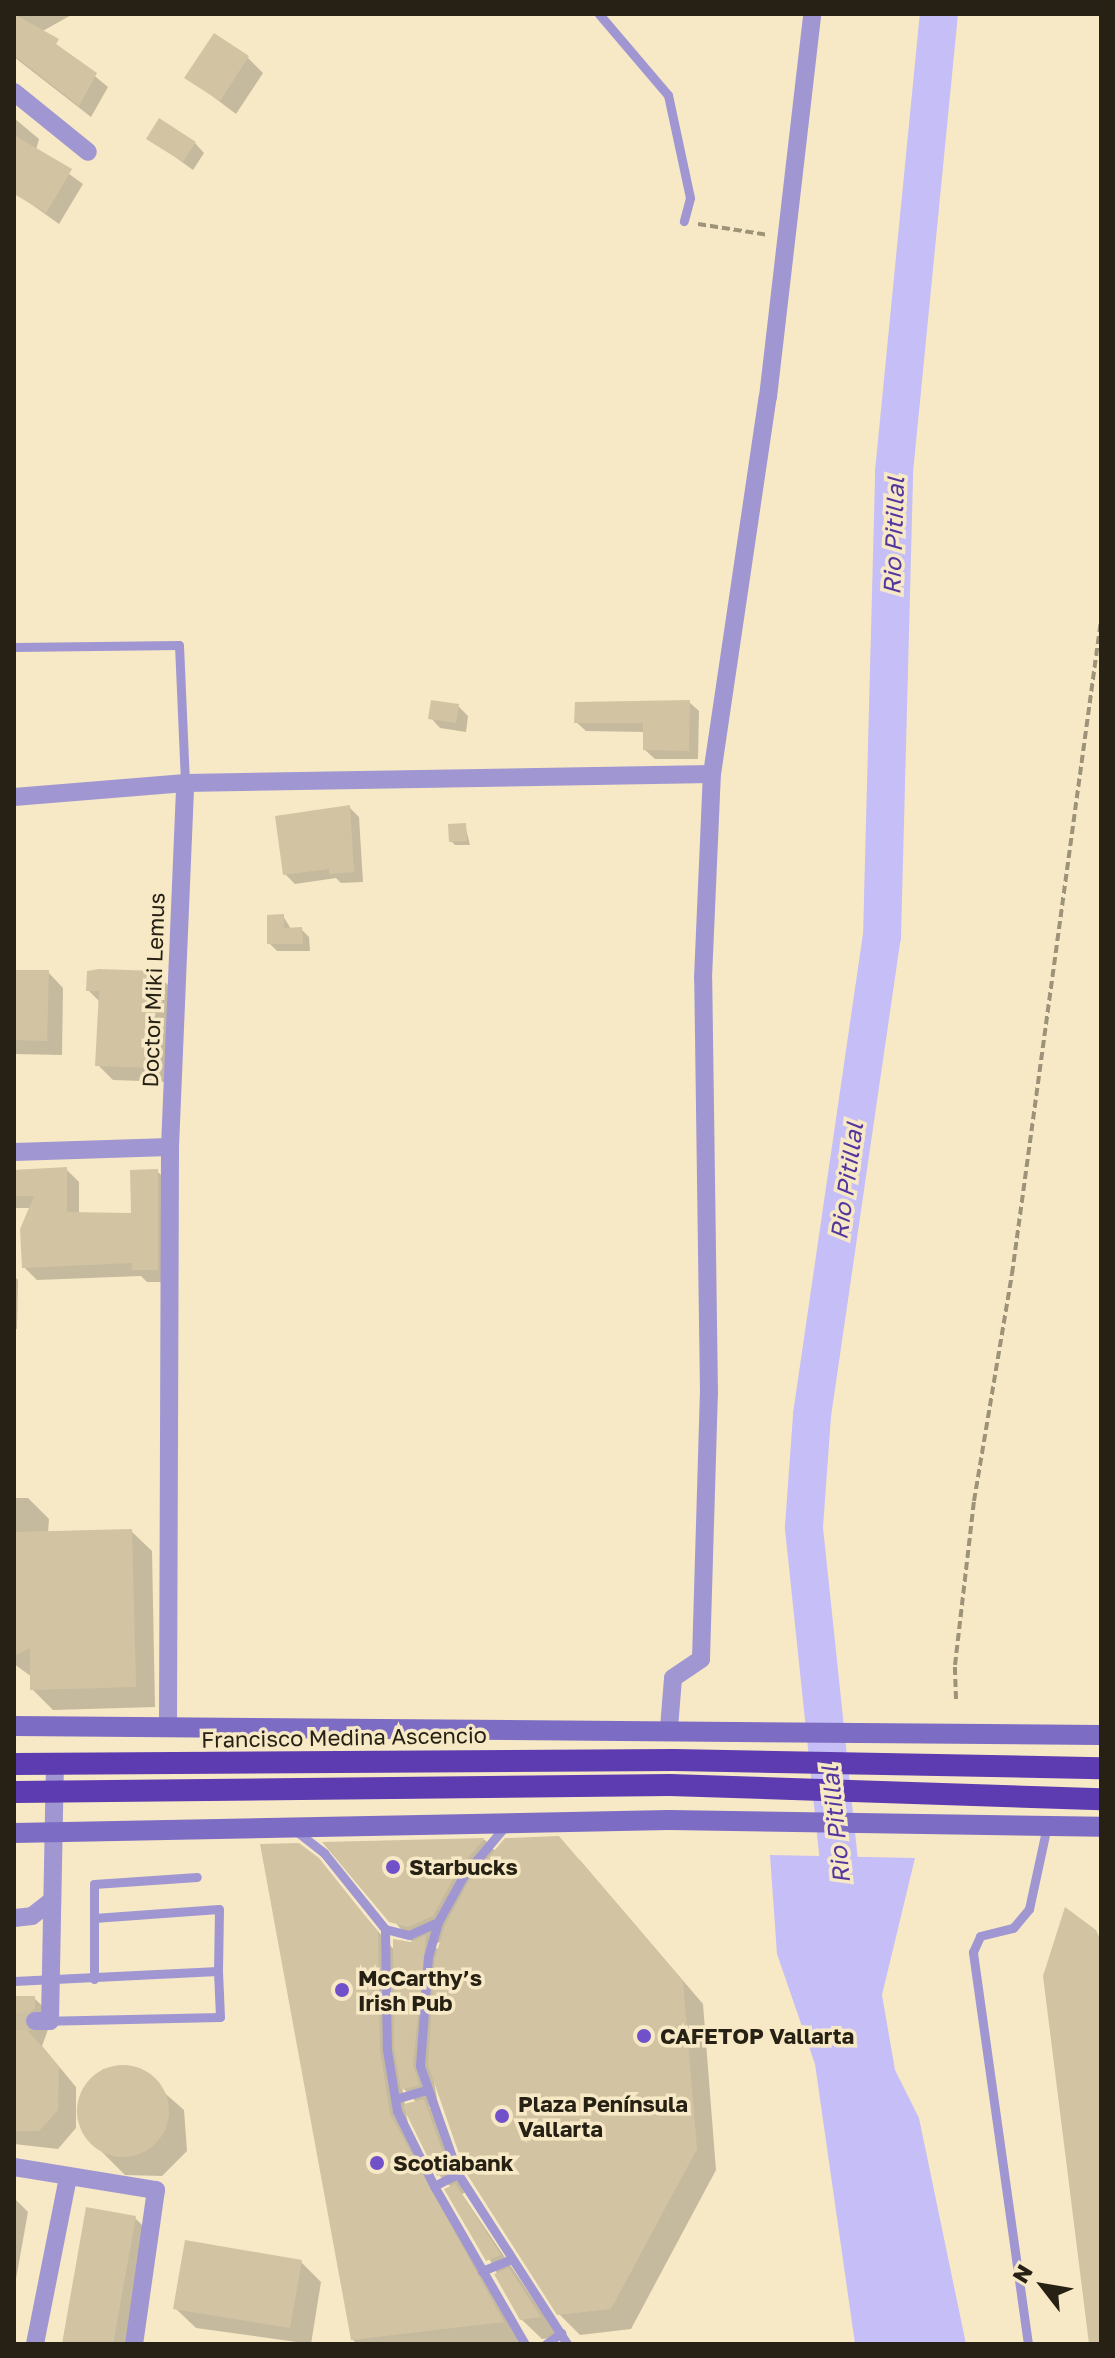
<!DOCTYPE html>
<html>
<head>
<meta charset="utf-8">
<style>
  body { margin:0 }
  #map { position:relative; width:1115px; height:2358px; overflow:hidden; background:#f7e9c6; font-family:"Golos Text",sans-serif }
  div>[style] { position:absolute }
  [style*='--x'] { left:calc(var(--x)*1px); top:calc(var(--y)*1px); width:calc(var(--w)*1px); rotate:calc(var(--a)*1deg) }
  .water>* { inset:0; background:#c6bef6 }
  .shadow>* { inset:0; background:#0003 }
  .river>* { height:38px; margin:-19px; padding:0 19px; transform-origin:19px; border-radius:19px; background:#c6bef6 }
  .building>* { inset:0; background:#d2c4a3 }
  .round { border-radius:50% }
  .minor-tunnel>* { height:18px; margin-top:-9px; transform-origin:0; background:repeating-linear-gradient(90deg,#cdc1a2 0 18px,transparent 0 27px) }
  .path>* { height:4px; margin-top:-2px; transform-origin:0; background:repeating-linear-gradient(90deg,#9d9379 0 8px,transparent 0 12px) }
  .service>* { height:9px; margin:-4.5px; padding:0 4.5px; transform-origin:4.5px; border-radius:4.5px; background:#a097d2 }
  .minor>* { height:18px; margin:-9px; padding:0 9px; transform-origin:9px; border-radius:9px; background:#a097d2 }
  .secondary>* { height:20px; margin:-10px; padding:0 10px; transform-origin:10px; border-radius:10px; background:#7d6cc3 }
  .trunk>* { height:22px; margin:-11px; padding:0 11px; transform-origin:11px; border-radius:11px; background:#5d3bb0 }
  .dots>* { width:22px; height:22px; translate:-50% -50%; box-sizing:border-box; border:4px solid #f7e9c6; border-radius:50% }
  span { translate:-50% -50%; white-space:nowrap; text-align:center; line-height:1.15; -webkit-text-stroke:7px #f7e9c6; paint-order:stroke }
  .street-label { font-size:22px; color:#262114 }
  .poi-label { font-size:22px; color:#262114; font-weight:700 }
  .left { translate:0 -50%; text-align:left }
  .water-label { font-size:24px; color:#53369e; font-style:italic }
  .frame { position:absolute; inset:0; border:16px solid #262114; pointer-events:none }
  .north { position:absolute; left:1003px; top:2246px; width:80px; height:80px; -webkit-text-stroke:6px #f7e9c6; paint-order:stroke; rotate:301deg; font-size:22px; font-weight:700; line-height:32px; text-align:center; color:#262114 }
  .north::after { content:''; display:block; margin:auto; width:28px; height:36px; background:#262114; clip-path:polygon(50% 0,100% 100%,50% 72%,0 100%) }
</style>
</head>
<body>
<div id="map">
  <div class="water">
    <i style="clip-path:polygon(770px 1855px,915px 1858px,882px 1995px,895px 2070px,919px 2118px,966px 2344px,855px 2344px,815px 2064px,777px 1954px)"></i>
  </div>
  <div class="shadow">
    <i style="clip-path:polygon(14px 14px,73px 14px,41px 32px,108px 87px,91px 117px,14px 57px)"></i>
    <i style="clip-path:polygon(248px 58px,263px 73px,236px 114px,187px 77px)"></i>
    <i style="clip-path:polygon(14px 118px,39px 139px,36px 150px,83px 184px,59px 224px,17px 194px)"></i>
    <i style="clip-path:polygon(149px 138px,195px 143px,204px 153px,193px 170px)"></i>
    <i style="clip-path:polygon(689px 702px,699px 711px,698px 759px,655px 759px,645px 750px,645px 732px,586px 731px,576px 722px)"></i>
    <i style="clip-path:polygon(458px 706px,468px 716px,466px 732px,440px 728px,431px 718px)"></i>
    <i style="clip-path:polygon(349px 807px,359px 817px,363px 882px,341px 883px,336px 878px,295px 884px,285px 874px)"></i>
    <i style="clip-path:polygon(465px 825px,470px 845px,455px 845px,451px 841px)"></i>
    <i style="clip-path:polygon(283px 916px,291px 929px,301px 929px,309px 937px,310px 951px,277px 951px,269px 943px)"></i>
    <i style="clip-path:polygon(48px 972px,63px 988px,62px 1055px,14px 1054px,14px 973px)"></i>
    <i style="clip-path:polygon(156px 973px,171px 988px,168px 1082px,113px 1080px,98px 1065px,100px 1002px,88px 990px)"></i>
    <i style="clip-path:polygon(66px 1169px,79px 1182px,79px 1214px,133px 1215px,157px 1171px,170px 1184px,170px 1282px,147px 1282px,141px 1276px,37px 1280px,24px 1267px,32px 1208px,14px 1208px,14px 1170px)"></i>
    <i style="clip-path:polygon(14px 1276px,18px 1280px,17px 1329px,14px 1329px)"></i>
    <i style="clip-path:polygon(14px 1498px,28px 1498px,49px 1519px,48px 1533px,131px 1531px,152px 1551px,155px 1707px,53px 1710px,32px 1689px,32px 1677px,14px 1664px)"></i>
    <i style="clip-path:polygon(evenodd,485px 1840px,496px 1852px,579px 1859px,703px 2004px,716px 2170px,631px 2329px,580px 2335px,559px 2314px,433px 2075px,438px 2105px,429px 2107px,443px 2121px,468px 2191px,462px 2194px,559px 2337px,542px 2339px,521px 2319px,452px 2188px,439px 2175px,417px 2103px,402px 2087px,410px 2136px,522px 2342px,357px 2344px,352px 2339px,317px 1860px,395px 1951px,415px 1945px,326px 1844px,485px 1840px,442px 1941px,440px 1951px,433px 1945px,442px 1941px)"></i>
    <i style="clip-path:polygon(14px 1998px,34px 1998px,53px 2016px,42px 2046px,76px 2087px,76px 2128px,58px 2149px,14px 2144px)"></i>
    <i style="clip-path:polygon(136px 2068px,184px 2110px,187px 2151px,162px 2176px,125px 2175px,82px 2132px,82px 2091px,103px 2069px)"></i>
    <i style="clip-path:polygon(14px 2198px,28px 2212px,14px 2290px)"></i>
    <i style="clip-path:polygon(135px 2218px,150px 2233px,131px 2344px,64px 2344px)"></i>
    <i style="clip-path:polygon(301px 2262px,321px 2282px,311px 2344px,196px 2328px,175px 2308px)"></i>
  </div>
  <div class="river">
    <i style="--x:844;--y:1909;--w:384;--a:-96"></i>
    <i style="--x:804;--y:1527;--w:112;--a:-85.9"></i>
    <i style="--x:812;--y:1415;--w:483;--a:-81.7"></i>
    <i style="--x:882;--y:937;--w:465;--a:-88.5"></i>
    <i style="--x:894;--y:472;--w:460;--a:-84.4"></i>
  </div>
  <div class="building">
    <i style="clip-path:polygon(14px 14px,59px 39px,56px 44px,97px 73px,79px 106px,14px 55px)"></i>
    <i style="clip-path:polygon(214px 33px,249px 56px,220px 101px,184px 78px)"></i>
    <i style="clip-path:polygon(159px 118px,196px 142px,183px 162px,146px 139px)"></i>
    <i style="clip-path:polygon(14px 135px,72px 169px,46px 213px,14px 194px)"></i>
    <i style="clip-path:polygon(431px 700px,459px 704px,456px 723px,428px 719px)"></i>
    <i style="clip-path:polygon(690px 700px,689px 751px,643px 750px,643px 723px,574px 723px,575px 702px)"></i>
    <i style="clip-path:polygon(350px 805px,354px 872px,329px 874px,329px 869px,283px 875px,275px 816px)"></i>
    <i style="clip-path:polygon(466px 823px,467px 841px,449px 842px,448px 824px)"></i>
    <i style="clip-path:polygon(284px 914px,284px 928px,302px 927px,303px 944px,267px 944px,267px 915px)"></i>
    <i style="clip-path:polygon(99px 969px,157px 971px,153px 1068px,95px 1066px,99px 991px,86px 991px,87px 971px)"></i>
    <i style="clip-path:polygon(14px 970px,49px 970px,47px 1041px,14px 1040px)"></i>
    <i style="clip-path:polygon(67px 1167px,67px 1212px,131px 1213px,130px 1170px,158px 1169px,158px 1270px,132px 1270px,132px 1263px,22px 1268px,20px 1229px,34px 1196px,14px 1196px,14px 1170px)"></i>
    <i style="clip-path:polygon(132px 1529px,136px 1687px,30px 1690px,30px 1648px,14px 1656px,14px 1532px)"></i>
    <i style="clip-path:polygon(559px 1836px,683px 1981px,697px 2149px,611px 2309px,557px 2315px,465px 2171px,428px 2065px,435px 1958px,445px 1925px,470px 1879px,505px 1838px)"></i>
    <i style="clip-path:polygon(485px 1838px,458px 1870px,433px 1916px,408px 1927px,389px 1922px,322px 1842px)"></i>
    <i style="clip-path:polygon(299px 1843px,319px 1858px,378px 1932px,380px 2050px,390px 2114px,504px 2322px,351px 2340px,260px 1844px)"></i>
    <i style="clip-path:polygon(1065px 1907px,1096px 1930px,1101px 1941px,1101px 2344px,1089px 2344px,1043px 1976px)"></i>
    <i style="clip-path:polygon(426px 1935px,413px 2065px,419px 2085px,401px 2090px,394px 2049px,393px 1939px,411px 1942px)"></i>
    <i style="clip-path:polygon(14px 1996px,35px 1996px,35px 2009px,25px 2014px,24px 2026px,59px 2067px,58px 2110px,39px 2131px,14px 2131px)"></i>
    <i class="round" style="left:77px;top:2065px;width:92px;height:92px"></i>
    <i style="clip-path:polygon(424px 2099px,449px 2170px,437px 2176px,404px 2109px,404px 2104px)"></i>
    <i style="clip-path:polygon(455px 2184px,501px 2255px,486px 2261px,444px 2189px)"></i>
    <i style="clip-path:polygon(86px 2207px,136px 2216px,113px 2344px,62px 2344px)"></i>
    <i style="clip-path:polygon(185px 2240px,302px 2260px,290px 2328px,173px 2309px)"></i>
    <i style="clip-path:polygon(509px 2268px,541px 2317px,520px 2320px,494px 2274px)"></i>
  </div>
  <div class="minor-tunnel">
    <i style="--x:14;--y:2022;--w:21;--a:-3"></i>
  </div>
  <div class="path">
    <i style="--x:698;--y:224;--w:71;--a:8.9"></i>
    <i style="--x:956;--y:1699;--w:34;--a:-92"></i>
    <i style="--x:955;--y:1665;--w:165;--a:-83.4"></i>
    <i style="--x:974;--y:1501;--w:230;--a:-80.5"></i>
    <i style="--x:1012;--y:1274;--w:660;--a:-82.25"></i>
  </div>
  <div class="service">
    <i style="--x:599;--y:14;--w:106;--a:49.6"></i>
    <i style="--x:668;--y:95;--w:105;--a:77.9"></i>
    <i style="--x:690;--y:198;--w:24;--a:105"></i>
    <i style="--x:14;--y:647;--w:165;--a:-0.7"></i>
    <i style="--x:179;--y:645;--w:138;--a:87.5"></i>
    <i style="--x:507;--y:1824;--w:67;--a:130.1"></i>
    <i style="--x:464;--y:1875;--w:54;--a:119"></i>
    <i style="--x:438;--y:1922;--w:36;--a:106"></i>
    <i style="--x:428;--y:1957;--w:109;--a:94.2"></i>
    <i style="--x:420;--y:2066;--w:114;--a:70.6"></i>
    <i style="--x:458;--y:2174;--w:202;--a:57.3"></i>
    <i style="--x:296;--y:1831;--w:36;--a:38"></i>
    <i style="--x:324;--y:1853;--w:97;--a:51.2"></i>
    <i style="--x:385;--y:1929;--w:121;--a:89.1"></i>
    <i style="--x:387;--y:2050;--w:62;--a:80.7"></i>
    <i style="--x:397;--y:2111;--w:84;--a:63.7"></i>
    <i style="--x:434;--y:2186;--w:182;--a:60.1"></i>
    <i style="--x:94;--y:1918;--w:125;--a:-4.1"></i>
    <i style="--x:219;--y:1909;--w:62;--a:90.9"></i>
    <i style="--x:385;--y:1929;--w:25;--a:14"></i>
    <i style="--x:409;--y:1935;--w:32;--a:-24"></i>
    <i style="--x:94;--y:1979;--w:95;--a:-90"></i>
    <i style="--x:94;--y:1884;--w:103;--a:-3.9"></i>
    <i style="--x:14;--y:1981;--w:204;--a:-2.8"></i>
    <i style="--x:218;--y:1971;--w:46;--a:87.5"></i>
    <i style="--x:220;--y:2017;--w:170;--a:178.7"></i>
    <i style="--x:395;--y:2099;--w:33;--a:-16"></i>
    <i style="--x:434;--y:2186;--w:27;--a:-27"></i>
    <i style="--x:482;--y:2271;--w:31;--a:-22"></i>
    <i style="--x:546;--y:2344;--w:19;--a:-36"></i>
    <i style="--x:1028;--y:2344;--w:396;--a:-98"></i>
    <i style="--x:973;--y:1952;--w:17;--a:-66"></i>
    <i style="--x:980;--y:1936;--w:34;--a:-14"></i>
    <i style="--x:1013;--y:1928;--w:25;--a:-50"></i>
    <i style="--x:1029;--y:1909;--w:85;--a:-77.8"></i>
  </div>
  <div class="minor">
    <i style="--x:14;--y:92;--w:95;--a:39"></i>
    <i style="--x:14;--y:797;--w:172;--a:-4.7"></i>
    <i style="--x:14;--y:1152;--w:156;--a:-1.8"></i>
    <i style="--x:168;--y:1725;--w:578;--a:-89.8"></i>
    <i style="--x:170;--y:1147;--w:364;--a:-87.6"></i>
    <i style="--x:185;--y:783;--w:527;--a:-0.98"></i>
    <i style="--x:669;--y:1728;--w:50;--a:-85.4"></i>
    <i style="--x:673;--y:1678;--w:34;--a:-34"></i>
    <i style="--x:701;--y:1659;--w:265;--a:-88.3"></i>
    <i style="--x:709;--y:1394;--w:416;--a:-90.8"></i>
    <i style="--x:703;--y:978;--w:204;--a:-87.5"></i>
    <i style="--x:712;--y:774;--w:381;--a:-81.6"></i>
    <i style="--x:768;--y:397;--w:386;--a:-83.4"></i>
    <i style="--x:14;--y:1918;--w:18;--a:-6"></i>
    <i style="--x:32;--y:1916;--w:23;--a:-38"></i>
    <i style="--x:35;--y:2021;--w:15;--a:0"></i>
    <i style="--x:50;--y:2021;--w:255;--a:-88.9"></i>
    <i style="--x:14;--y:2167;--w:144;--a:9.2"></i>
    <i style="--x:156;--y:2190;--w:156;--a:98.1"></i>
    <i style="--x:35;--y:2344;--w:170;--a:-78.8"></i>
  </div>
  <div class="secondary">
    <i style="--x:14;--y:1726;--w:1087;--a:0.47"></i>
    <i style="--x:14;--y:1833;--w:655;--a:-1.14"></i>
    <i style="--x:669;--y:1820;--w:432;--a:0.9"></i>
  </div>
  <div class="trunk">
    <i style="--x:14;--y:1764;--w:660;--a:-0.35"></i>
    <i style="--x:674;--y:1760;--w:427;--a:1.1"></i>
    <i style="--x:14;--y:1792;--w:656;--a:-0.61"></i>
    <i style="--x:670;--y:1785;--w:431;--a:1.9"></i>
  </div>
  <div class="dots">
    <i style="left:393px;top:1867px;background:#7051ca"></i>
    <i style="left:342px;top:1990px;background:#7051ca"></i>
    <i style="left:644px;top:2036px;background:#7051ca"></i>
    <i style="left:502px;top:2116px;background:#7051ca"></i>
    <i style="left:377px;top:2163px;background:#7051ca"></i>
  </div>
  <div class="street-label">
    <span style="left:153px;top:990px;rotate:-88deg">Doctor Miki Lemus</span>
    <span style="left:344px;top:1737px;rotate:-1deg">Francisco Medina Ascencio</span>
  </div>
  <div class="poi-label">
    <span class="left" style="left:409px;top:1867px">Starbucks</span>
    <span class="left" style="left:358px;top:1990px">McCarthy’s<br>Irish Pub</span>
    <span class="left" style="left:660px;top:2036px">CAFETOP Vallarta</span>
    <span class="left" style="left:518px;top:2116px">Plaza Península<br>Vallarta</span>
    <span class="left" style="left:393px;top:2163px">Scotiabank</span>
  </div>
  <div class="water-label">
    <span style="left:893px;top:536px;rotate:-88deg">Rio Pitillal</span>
    <span style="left:846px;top:1181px;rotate:-82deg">Rio Pitillal</span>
    <span style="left:835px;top:1825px;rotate:-96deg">Rio Pitillal</span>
  </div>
  <div class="frame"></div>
  <div class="north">N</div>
</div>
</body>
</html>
